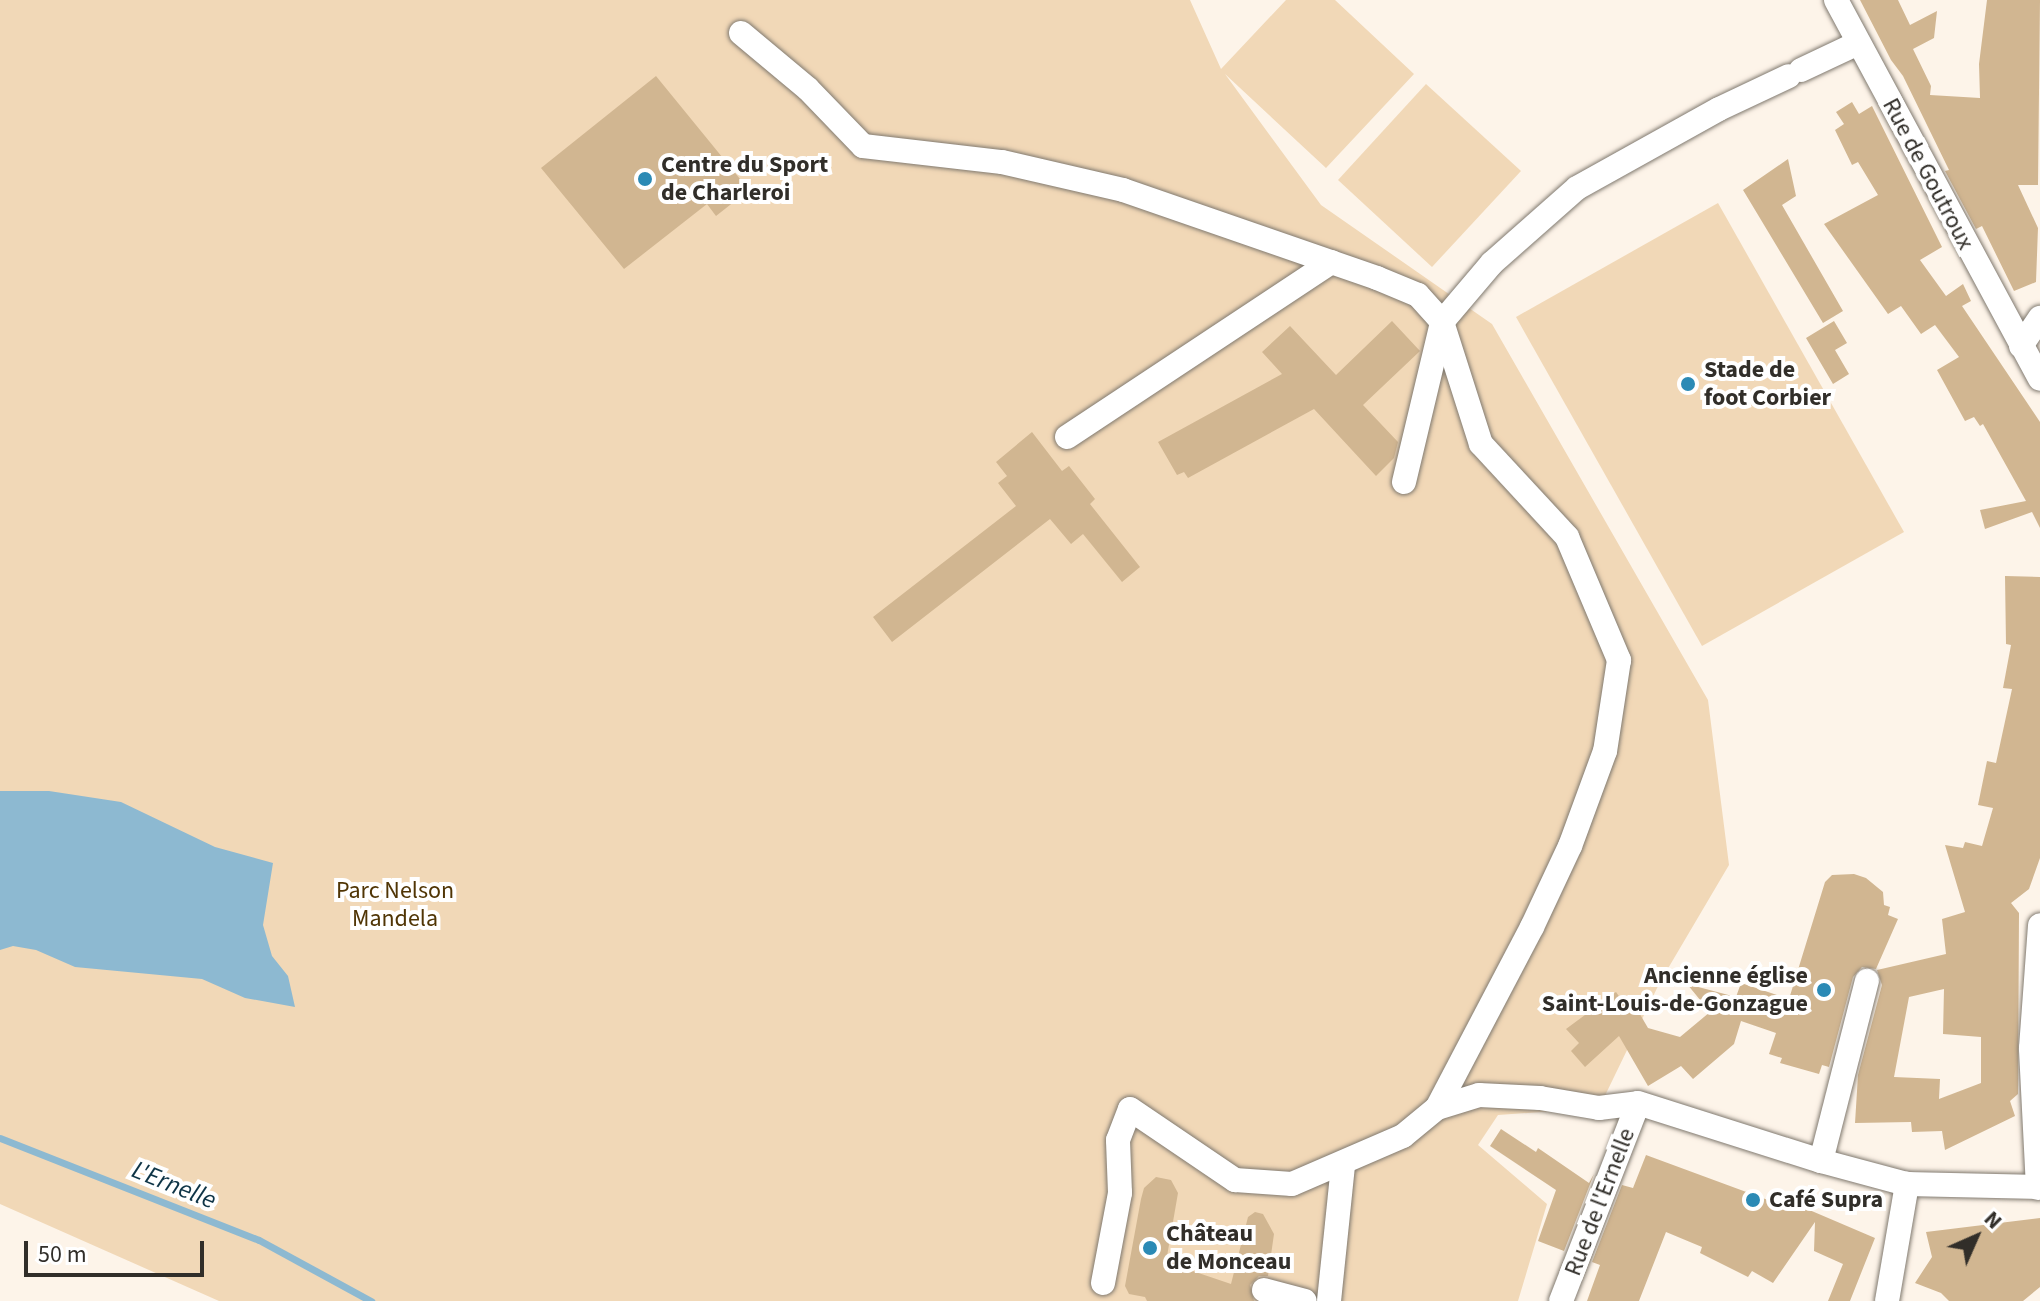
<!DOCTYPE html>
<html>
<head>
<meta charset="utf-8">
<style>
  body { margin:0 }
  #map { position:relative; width:2040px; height:1301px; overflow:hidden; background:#fdf4e9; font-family:"Source Sans 3",sans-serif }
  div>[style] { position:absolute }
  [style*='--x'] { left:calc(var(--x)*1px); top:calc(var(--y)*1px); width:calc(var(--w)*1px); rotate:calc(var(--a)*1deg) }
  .green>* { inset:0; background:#f1d8b7 }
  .water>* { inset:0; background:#8db9d1 }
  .stream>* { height:7px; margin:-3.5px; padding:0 3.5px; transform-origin:3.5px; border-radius:3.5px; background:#8db9d1 }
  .building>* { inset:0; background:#d1b691 }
  .roads { filter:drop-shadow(0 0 2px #80796f) drop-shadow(0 0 2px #80796f) }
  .minor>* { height:24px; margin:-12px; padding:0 12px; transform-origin:12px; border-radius:12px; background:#fff }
  .dots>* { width:22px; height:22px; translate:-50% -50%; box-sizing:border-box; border:4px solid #fff; border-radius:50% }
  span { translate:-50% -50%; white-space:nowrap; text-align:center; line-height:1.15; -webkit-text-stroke:8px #fff; paint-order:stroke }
  .poi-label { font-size:24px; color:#312e29; font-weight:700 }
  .left { translate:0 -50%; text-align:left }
  .right { translate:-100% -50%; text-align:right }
  .street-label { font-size:24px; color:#312e29 }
  .park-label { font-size:24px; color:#503505 }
  .water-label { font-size:26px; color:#0e3446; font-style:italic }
  .north { position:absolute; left:1936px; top:1197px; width:80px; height:80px; -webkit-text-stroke:6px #fff; paint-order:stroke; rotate:45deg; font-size:22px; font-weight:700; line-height:32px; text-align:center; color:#312e29 }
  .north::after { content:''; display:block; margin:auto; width:28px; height:36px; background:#312e29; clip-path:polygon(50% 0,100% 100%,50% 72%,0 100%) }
  .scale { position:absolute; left:24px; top:1241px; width:180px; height:36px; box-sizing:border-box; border:4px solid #312e29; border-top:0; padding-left:10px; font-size:24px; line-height:28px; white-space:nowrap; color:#312e29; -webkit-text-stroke:6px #fff; paint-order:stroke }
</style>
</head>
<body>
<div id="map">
  <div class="green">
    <i style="clip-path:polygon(0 0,1190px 0,1221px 69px,1286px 0,1335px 0,1414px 74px,1326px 168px,1225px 74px,1321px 205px,1492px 324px,1708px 700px,1729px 865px,1660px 982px,1599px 1108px,1498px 1115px,1478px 1145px,1547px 1204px,1518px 1301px,219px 1301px,0 1204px)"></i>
    <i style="clip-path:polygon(1426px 84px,1521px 171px,1432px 267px,1338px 180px)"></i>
    <i style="clip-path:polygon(1718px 203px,1904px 532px,1702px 646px,1516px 317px)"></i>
  </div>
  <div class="water">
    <i style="clip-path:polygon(0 791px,49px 791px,121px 802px,215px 847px,273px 863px,263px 925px,272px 956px,288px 976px,295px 1007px,245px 998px,202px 979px,75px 967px,36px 950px,13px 946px,0 950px)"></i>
  </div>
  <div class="stream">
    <i style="--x:0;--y:1138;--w:278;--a:21.5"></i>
    <i style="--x:259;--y:1240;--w:128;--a:28.6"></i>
  </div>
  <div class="building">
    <i style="clip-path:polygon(1860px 0,1898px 0,1910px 25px,1937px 11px,1934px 38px,1913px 49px,1931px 86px,1930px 95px,1980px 98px,1979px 64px,1987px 0,2040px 0,2038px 185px,2018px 185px,2038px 228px,2036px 282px,2014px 291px,1982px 226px,1976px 229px,1945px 171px,1949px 170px,1903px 76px,1891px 60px)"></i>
    <i style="clip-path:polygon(656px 76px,749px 190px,716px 216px,707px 204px,624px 269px,541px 168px)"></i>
    <i style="clip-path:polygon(1852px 102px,1859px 114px,1872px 106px,1942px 247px,1920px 260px,1946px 296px,1963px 284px,1971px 301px,1962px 306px,2040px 422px,2040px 528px,2032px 512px,1985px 529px,1980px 510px,2026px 501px,1983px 424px,1980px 426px,1974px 417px,1965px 421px,1937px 370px,1959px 357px,1935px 325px,1921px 334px,1901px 306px,1888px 314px,1824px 224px,1878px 195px,1858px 162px,1852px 165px,1835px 130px,1844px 124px,1836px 112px)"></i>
    <i style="clip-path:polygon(1788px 159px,1796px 196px,1782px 205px,1843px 311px,1823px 323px,1743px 190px)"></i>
    <i style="clip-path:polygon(1392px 321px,1420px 351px,1363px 405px,1398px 442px,1394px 458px,1376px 476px,1314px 409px,1188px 478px,1184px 472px,1177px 475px,1158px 442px,1282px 374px,1262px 352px,1290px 326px,1336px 375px)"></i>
    <i style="clip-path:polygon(1834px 321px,1847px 343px,1835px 350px,1849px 374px,1833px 384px,1806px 338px)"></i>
    <i style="clip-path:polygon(1032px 432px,1062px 471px,1069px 466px,1095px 499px,1090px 504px,1140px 567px,1122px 582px,1083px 534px,1071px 544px,1050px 519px,892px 642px,873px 617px,1016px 506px,998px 483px,1007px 476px,996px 462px)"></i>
    <i style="clip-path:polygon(evenodd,2005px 576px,2040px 577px,2040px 858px,2029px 889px,2011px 903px,2019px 913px,2018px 1094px,2010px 1101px,2015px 1116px,1945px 1150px,1942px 1131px,1912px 1132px,1911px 1122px,1855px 1123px,1858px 1075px,1882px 985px,1877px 970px,1946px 954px,1942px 919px,1965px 912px,1945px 845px,1963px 848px,1965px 842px,1982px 846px,1993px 808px,1978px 805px,1987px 761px,1996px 763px,2012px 689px,2003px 688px,2011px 645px,2006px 644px,2005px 576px,1944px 989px,1943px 1034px,1981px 1037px,1981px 1083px,1939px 1099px,1940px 1079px,1894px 1077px,1909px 997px,1944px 989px)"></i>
    <i style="clip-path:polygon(1854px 874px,1866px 878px,1883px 892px,1884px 905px,1890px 907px,1888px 915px,1898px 919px,1876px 969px,1862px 967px,1853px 977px,1829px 1067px,1822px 1065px,1819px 1074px,1780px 1063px,1782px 1058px,1769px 1054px,1776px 1033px,1741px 1021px,1734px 1044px,1693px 1079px,1681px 1066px,1648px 1086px,1619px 1036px,1585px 1067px,1571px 1051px,1579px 1043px,1566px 1029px,1616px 992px,1627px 1008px,1634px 1004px,1648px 1028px,1680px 1037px,1710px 1012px,1687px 984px,1736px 997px,1741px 983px,1789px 999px,1825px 882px,1832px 875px)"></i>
    <i style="clip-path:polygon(1501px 1129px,1536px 1152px,1538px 1148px,1589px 1183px,1594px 1174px,1564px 1251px,1538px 1241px,1556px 1190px,1490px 1146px)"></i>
    <i style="clip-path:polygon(1646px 1155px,1768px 1200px,1791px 1207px,1793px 1203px,1875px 1238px,1850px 1301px,1828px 1301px,1843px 1264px,1814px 1251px,1815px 1222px,1773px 1283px,1752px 1271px,1748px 1277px,1700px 1253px,1702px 1247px,1666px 1232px,1639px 1301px,1587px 1301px,1600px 1265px,1592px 1262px,1622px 1185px,1633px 1188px)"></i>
    <i style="clip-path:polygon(1156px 1177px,1171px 1180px,1178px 1193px,1166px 1262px,1231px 1284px,1248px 1217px,1255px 1212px,1263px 1214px,1274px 1234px,1268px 1276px,1259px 1276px,1250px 1285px,1254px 1301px,1147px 1301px,1145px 1297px,1129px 1294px,1125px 1286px,1141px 1199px,1144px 1188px)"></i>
    <i style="clip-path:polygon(2040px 1218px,2040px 1287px,2023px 1301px,1949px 1301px,1941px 1293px,1915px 1283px,1932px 1257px,1926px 1232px)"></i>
  </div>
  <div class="roads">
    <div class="minor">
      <i style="--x:1836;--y:0;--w:430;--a:61.7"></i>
      <i style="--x:741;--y:33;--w:87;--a:39.9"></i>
      <i style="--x:808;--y:89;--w:79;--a:46"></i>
      <i style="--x:863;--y:146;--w:140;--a:6.6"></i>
      <i style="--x:1002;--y:162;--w:124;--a:13"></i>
      <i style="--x:1123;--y:190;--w:269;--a:19.1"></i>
      <i style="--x:1377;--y:278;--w:44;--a:22.5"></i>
      <i style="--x:1418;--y:295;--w:36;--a:48"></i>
      <i style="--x:1442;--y:322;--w:128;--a:72.3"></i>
      <i style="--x:1481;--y:444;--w:127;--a:47.2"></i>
      <i style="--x:1567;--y:537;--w:134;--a:67.1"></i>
      <i style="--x:1619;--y:660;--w:92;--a:98.7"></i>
      <i style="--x:1605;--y:751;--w:101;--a:110.2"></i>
      <i style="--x:1570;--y:846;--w:89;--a:115.1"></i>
      <i style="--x:1532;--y:927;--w:204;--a:117.7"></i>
      <i style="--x:1801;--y:70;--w:63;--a:-25.3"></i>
      <i style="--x:2021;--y:346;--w:34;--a:-56"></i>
      <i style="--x:1067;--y:437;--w:317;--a:-33.5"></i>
      <i style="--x:1404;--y:482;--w:164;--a:-76.6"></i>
      <i style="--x:1442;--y:322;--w:77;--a:-49.7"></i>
      <i style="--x:1492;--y:263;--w:113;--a:-41.4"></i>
      <i style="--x:1577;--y:188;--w:162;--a:-29.1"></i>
      <i style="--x:1719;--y:109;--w:77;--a:-25.2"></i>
      <i style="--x:1821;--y:1161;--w:186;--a:-75.7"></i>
      <i style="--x:2038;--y:1188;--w:140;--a:-92.9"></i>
      <i style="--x:2031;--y:1048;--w:123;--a:-85.8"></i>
      <i style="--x:1103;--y:1283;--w:92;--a:-79.3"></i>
      <i style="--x:1120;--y:1193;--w:53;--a:-92.2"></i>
      <i style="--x:1118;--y:1140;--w:33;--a:-69"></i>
      <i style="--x:1130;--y:1109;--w:127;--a:34.1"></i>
      <i style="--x:1235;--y:1180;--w:57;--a:4"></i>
      <i style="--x:1292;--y:1184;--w:121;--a:-23.4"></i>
      <i style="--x:1403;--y:1136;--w:44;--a:-39.5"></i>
      <i style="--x:1437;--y:1108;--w:44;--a:-17.2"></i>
      <i style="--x:1479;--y:1095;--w:61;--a:2.8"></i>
      <i style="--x:1540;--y:1098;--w:60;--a:9.6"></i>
      <i style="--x:1599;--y:1108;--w:39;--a:-7"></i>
      <i style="--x:1638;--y:1103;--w:192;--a:17.6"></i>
      <i style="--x:1821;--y:1161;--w:89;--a:15"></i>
      <i style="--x:1907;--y:1184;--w:133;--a:1.3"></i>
      <i style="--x:1264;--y:1290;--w:42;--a:15"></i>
      <i style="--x:1329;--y:1301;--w:137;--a:-84.1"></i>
      <i style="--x:1561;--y:1301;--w:212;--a:-68.7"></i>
      <i style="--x:1887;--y:1301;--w:119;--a:-80.3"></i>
    </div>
  </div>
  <div class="dots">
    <i style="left:645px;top:179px;background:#2b8ab5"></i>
    <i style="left:1688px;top:384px;background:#2b8ab5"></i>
    <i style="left:1824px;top:990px;background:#2b8ab5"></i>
    <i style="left:1753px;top:1200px;background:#2b8ab5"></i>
    <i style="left:1150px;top:1248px;background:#2b8ab5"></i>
  </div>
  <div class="poi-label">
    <span class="left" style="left:661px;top:179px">Centre du Sport<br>de Charleroi</span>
    <span class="left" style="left:1704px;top:384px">Stade de<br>foot Corbier</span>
    <span class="right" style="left:1808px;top:990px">Ancienne église<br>Saint-Louis-de-Gonzague</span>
    <span class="left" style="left:1769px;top:1200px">Café Supra</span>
    <span class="left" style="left:1166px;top:1248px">Château<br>de Monceau</span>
  </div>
  <div class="street-label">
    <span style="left:1928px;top:174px;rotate:62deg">Rue de Goutroux</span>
    <span style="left:1600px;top:1202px;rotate:-69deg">Rue de l'Ernelle</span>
  </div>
  <div class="park-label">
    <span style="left:395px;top:905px">Parc Nelson<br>Mandela</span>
  </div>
  <div class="water-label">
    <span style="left:174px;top:1185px;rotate:22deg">L'Ernelle</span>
  </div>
  <div class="north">N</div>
  <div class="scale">50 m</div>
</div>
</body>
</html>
